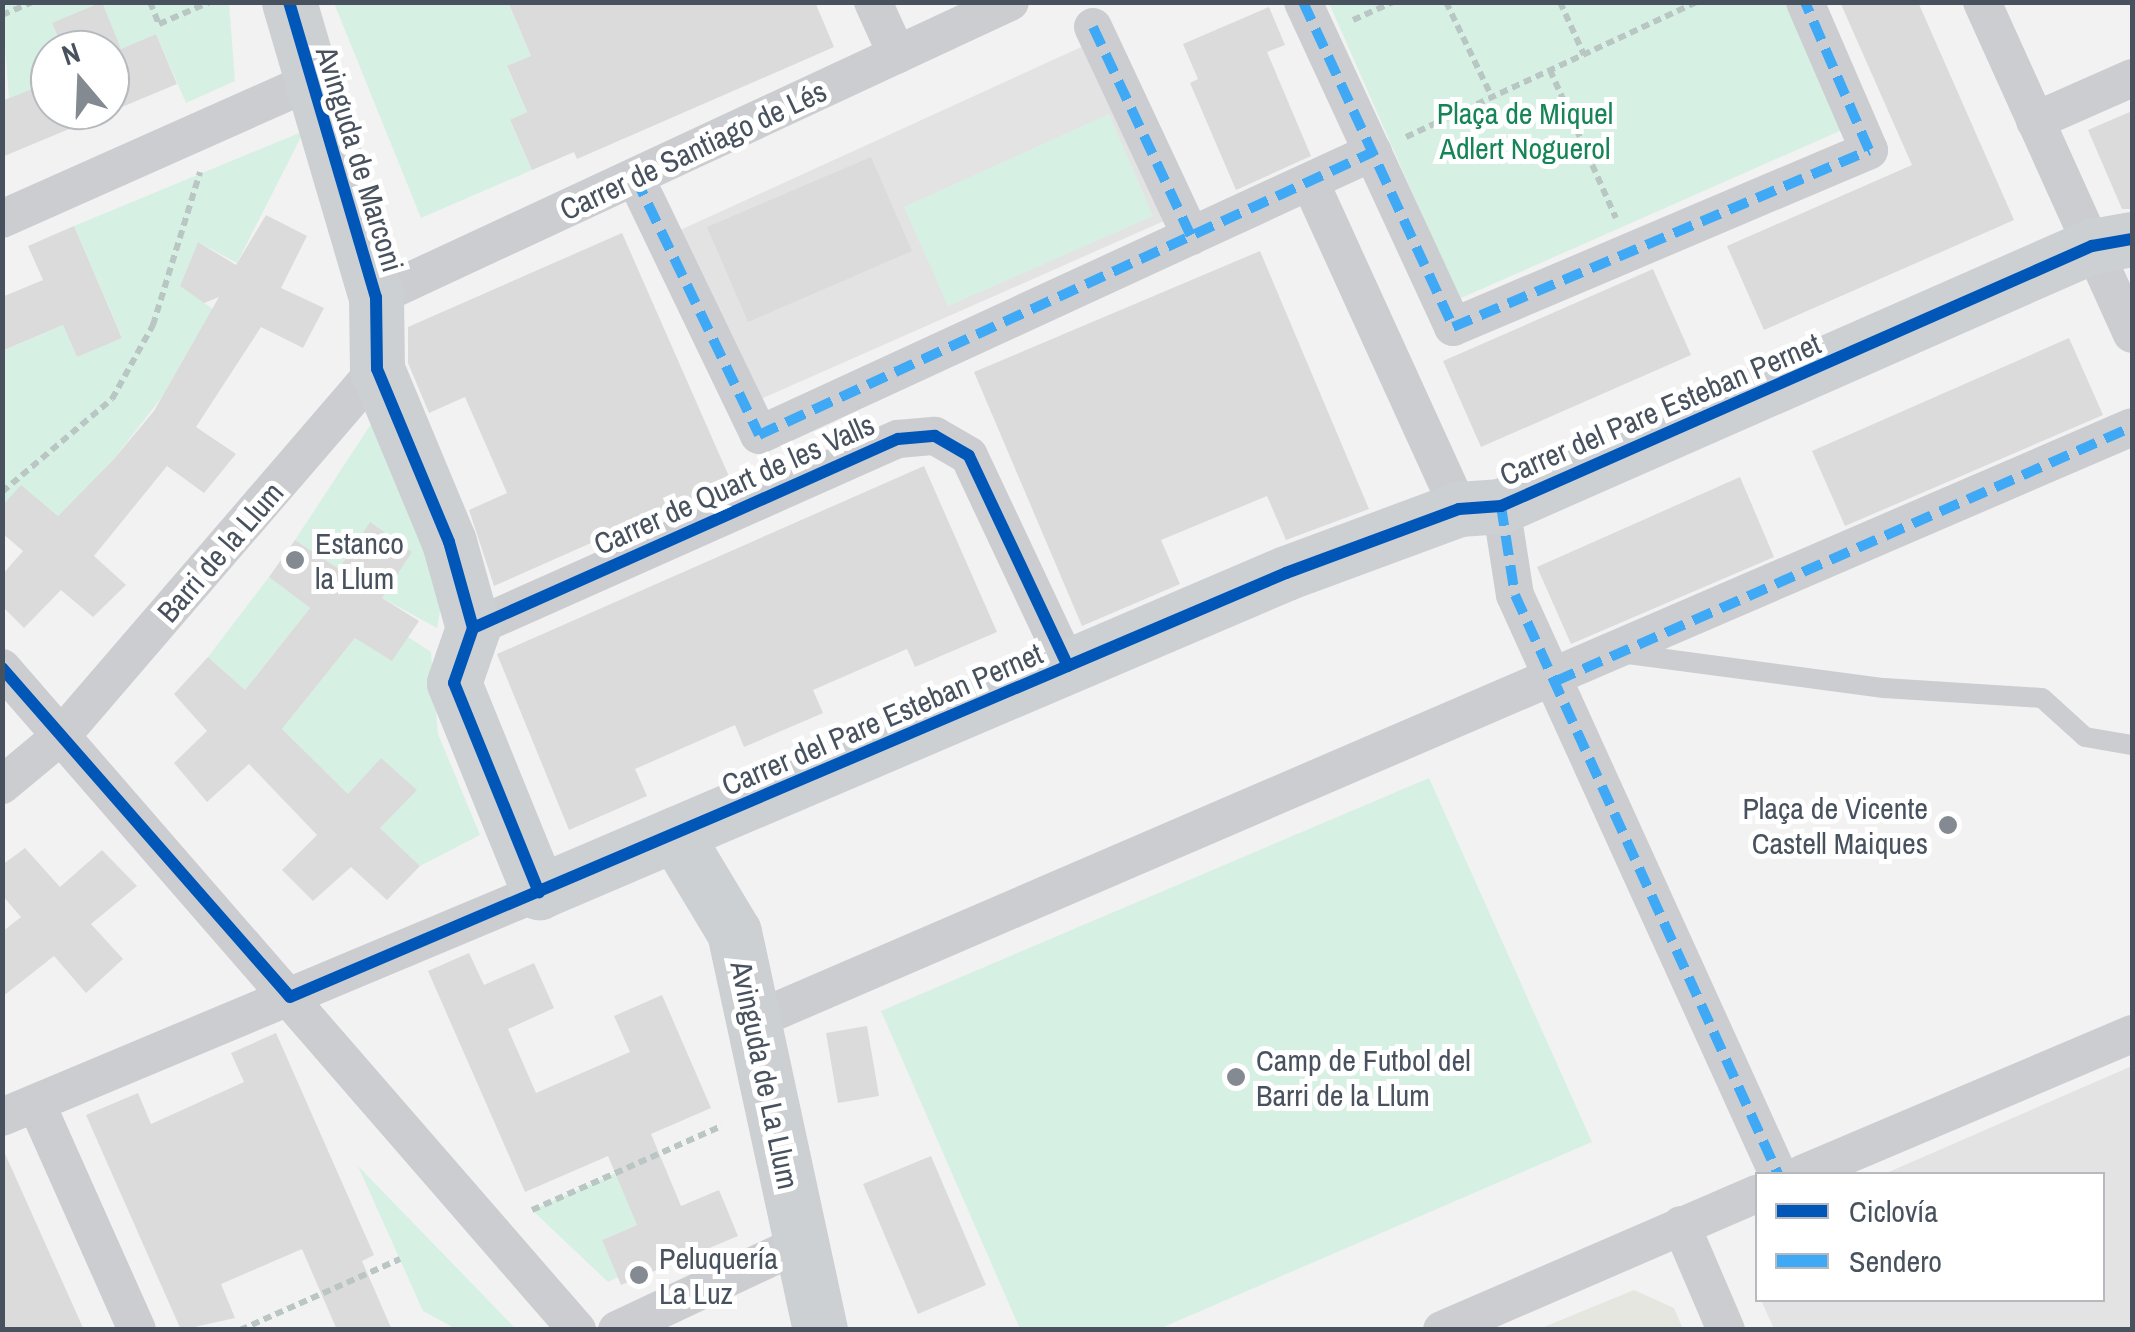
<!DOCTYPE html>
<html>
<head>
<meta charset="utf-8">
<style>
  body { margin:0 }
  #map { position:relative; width:2135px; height:1332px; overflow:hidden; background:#f2f2f2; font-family:"Archivo Narrow",sans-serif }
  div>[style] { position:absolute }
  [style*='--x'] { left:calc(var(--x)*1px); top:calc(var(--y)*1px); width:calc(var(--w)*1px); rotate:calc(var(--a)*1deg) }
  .commercial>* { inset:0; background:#e6e6e1 }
  .education>* { inset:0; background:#e4e3e4 }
  .green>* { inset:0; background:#d6f1e3 }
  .building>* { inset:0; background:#dbdbdc }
  .path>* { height:6px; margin-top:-3px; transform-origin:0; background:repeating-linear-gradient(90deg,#b9c6c3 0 8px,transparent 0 13px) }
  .lane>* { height:20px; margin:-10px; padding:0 10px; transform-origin:10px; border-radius:10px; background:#cccdd0 }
  .street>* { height:38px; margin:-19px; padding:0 19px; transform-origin:19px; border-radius:19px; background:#cccdd0 }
  .secondary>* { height:55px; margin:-27.5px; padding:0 27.5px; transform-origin:27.5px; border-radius:27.5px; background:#cdd0d3 }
  .quiet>* { height:10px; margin-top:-5px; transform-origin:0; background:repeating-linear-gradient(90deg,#3fa9f5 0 20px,transparent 0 30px) }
  .cycleway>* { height:12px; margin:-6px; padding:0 6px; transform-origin:6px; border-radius:6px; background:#0057b8 }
  .dots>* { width:28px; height:28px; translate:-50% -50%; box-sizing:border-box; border:5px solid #fff; border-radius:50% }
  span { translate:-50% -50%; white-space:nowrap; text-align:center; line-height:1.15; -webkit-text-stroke:10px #fff; paint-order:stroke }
  .park-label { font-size:30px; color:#158456 }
  .street-label { font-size:30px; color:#48525f }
  .poi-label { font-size:30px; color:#48525f }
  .left { translate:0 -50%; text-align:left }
  .right { translate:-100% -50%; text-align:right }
  .frame { position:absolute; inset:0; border:5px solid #48525f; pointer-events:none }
  .legend { position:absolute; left:1755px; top:1172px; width:350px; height:130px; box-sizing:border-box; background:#fff; border:2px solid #b6babf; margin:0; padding:12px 18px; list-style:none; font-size:30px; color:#48525f }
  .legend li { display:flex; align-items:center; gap:20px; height:50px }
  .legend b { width:50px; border:2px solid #b6babf }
  .north { position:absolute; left:30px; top:30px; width:100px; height:100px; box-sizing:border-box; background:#fff; border:2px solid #b6babf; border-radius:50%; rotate:341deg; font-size:28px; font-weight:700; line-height:40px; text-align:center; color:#48525f }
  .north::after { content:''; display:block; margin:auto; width:35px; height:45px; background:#848a92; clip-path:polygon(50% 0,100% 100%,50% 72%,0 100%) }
</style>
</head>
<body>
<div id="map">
  <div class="commercial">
    <i style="clip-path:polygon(1634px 1290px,1674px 1308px,1683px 1329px,1539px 1329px)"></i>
  </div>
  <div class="education">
    <i style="clip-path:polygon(1088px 44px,1164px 221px,752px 403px,676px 232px)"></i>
    <i style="clip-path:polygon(2132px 1066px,2132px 1329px,1774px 1329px,1761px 1300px,2102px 1300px,2102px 1174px,1884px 1174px)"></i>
  </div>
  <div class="green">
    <i style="clip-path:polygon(396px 2px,508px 3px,531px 56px,507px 67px,527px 112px,510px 121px,532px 170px,421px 218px,334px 3px)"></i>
    <i style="clip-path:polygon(2px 3px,229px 3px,235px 81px,186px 103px,156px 34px,121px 49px,53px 23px,64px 50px,50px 50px,50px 82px,9px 99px)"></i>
    <i style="clip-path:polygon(1329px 3px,1786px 3px,1842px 130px,1459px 299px)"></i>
    <i style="clip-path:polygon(1109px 114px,1153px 216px,948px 306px,904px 207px)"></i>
    <i style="clip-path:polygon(304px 131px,237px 263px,198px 242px,180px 286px,213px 309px,162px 397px,113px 460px,58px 516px,21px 486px,3px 506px,3px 351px,63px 325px,77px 357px,122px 337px,74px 226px)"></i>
    <i style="clip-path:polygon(373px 421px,443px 594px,437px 628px,382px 598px,370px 523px,339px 569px,295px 540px)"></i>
    <i style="clip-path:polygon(269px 577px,310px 608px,245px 690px,208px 657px)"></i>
    <i style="clip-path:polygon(408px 637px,431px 652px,438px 734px,480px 835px,420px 866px,380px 828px,416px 790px,348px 794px,282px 729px,355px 638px)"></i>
    <i style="clip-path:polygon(1429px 778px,1592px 1142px,1159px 1329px,1020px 1329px,881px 1011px)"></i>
    <i style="clip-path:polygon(358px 1166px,516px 1329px,456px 1329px,423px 1311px)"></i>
    <i style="clip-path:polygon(616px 1173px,637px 1225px,602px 1240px,618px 1277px,608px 1282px,532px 1210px)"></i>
  </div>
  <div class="building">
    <i style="clip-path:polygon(102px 2px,121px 49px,156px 34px,177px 84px,2px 157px,2px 101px,50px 82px,50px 110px,110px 110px,110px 50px,64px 50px,52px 23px)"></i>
    <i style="clip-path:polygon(508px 2px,815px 2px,834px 47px,577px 159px,574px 152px,532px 170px,510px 120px,527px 112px,507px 66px,531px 56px)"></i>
    <i style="clip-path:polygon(1840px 2px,1918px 2px,2014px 220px,1764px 330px,1727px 246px,1912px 165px)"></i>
    <i style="clip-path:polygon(1269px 7px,1285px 45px,1267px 52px,1311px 156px,1236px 190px,1190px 83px,1198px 79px,1183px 44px)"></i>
    <i style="clip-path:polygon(2132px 111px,2132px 209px,2122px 209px,2088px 130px)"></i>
    <i style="clip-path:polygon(871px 157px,912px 251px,748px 322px,707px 227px)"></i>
    <i style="clip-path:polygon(266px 215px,307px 236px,281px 288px,324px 308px,303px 348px,261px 327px,196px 427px,236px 454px,204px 493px,167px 466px,94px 556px,126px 585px,93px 617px,61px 590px,24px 628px,2px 606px,2px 575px,23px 551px,2px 533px,2px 506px,21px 485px,58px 516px,113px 460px,154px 411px,219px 297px,204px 303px,180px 286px,198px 242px,236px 265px)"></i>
    <i style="clip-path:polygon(74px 226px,122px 338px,77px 357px,63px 325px,2px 351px,2px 297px,43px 280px,28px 246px)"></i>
    <i style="clip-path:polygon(622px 233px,731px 481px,494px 586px,469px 510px,507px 493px,465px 397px,429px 413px,408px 363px,408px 327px)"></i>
    <i style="clip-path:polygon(1260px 251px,1369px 509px,1286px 540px,1267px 496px,1161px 540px,1180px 584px,1082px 626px,974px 372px)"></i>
    <i style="clip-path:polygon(1653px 269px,1691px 355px,1481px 447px,1443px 361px)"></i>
    <i style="clip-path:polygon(2069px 338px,2103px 415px,1845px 526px,1812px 451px)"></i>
    <i style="clip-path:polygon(924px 466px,997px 632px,915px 667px,907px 649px,813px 690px,823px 713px,744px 747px,735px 725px,635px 769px,647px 796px,569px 830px,497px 654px)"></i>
    <i style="clip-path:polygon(1740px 477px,1774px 557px,1571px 644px,1537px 567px)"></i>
    <i style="clip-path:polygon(370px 522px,412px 552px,382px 598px,419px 621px,392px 661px,355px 638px,282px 729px,348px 794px,381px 758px,417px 790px,380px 828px,420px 866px,387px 900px,351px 867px,313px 901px,282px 870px,317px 835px,249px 764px,207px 802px,174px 763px,207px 731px,174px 694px,208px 657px,245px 690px,310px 608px,269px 577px,295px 540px,339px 569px)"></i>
    <i style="clip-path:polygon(25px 848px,60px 887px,102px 850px,137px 886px,91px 924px,123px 959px,86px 993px,54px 956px,2px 997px,2px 932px,21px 917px,2px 895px,2px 865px)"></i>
    <i style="clip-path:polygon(469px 953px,484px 985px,534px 963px,554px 1008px,508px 1029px,536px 1093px,630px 1052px,614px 1016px,662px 995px,711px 1108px,651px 1134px,681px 1206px,719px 1190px,738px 1236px,621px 1285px,602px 1240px,637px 1225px,608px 1156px,525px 1192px,428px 971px)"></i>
    <i style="clip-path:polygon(867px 1026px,879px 1096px,838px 1103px,826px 1033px)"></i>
    <i style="clip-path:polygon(276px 1033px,374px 1255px,362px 1261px,392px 1330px,337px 1330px,302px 1249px,221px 1284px,235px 1318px,181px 1330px,86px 1115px,138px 1093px,151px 1124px,244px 1082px,231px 1053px)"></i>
    <i style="clip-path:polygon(2px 1147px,84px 1330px,2px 1330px)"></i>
    <i style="clip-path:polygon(931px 1156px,986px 1285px,918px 1314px,863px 1184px)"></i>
  </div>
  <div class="path">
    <i style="--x:150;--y:2;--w:24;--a:68"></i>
    <i style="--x:159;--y:24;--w:56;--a:-23.3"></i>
    <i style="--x:1446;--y:2;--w:106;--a:64.2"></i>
    <i style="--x:1560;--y:2;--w:58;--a:65.6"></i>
    <i style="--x:2;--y:15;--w:33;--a:-23"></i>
    <i style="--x:1353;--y:20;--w:44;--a:-24.2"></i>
    <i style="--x:1550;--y:70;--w:162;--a:66"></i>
    <i style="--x:1406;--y:137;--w:321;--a:-24.9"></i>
    <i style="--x:2;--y:492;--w:144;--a:-40.2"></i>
    <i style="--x:112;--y:399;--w:85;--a:-61"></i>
    <i style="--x:153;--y:325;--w:160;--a:-72.9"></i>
    <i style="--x:532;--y:1210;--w:208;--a:-23.9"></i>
    <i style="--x:240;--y:1330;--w:175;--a:-23.9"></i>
  </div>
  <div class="lane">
    <i style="--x:1628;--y:654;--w:258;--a:7.6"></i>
    <i style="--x:1884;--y:688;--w:158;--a:3.6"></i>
    <i style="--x:2042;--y:698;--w:58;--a:42.2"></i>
    <i style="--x:2085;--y:737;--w:48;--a:9.7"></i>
  </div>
  <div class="street">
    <i style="--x:873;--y:2;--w:58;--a:65.6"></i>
    <i style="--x:1303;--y:2;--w:358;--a:65.2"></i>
    <i style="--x:1453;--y:327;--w:452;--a:-23"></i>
    <i style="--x:1869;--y:150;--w:161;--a:-113.4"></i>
    <i style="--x:1982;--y:2;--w:364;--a:65.7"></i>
    <i style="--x:1093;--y:27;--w:231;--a:64.9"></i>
    <i style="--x:2035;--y:121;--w:106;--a:-23.9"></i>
    <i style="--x:635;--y:177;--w:286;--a:64.3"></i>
    <i style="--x:759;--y:435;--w:676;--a:-24.75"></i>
    <i style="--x:1310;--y:182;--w:359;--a:65.5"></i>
    <i style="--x:2;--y:219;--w:337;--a:-24"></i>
    <i style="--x:376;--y:297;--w:699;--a:-24.95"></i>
    <i style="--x:1501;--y:506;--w:90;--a:81.1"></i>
    <i style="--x:1515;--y:595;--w:636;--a:65.57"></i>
    <i style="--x:473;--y:628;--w:465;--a:-24"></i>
    <i style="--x:898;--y:439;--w:37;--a:-5"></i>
    <i style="--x:935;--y:436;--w:39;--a:30"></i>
    <i style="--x:969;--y:456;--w:232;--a:64.8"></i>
    <i style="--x:2;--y:668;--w:877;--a:49.02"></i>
    <i style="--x:2;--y:785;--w:78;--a:-39.8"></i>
    <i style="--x:62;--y:735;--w:483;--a:-49.3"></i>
    <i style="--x:753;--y:1021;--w:1501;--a:-23.3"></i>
    <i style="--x:36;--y:1103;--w:248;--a:66"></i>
    <i style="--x:2;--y:1117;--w:582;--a:-22.73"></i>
    <i style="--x:1802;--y:1174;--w:358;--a:-23"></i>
    <i style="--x:1681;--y:1225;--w:114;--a:66.8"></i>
    <i style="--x:617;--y:1330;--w:204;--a:-25.2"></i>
    <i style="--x:1442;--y:1330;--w:344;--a:-23.4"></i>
  </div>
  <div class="secondary">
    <i style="--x:289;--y:2;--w:308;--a:73.6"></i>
    <i style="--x:376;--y:297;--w:72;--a:89.2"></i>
    <i style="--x:377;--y:369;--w:187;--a:67.4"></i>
    <i style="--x:449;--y:542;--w:89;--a:74.4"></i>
    <i style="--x:473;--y:628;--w:58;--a:109.1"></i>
    <i style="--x:454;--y:683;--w:226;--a:67.9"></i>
    <i style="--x:539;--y:892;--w:812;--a:-23.12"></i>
    <i style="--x:1286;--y:573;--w:184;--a:-20.3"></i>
    <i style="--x:1459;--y:509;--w:42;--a:-4.1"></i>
    <i style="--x:1501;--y:506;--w:646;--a:-23.75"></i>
    <i style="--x:2092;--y:246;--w:41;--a:-9.9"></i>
    <i style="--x:675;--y:834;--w:114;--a:59"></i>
    <i style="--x:734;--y:932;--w:407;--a:77.8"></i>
  </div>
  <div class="quiet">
    <i style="--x:1303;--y:2;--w:358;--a:65.2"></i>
    <i style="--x:1453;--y:327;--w:452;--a:-23"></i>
    <i style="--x:1869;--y:150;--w:161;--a:-113.4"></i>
    <i style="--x:1093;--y:27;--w:231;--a:64.9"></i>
    <i style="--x:635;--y:177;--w:286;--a:64.3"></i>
    <i style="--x:759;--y:435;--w:676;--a:-24.75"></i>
    <i style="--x:1501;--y:506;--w:90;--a:81.1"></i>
    <i style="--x:1515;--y:595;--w:636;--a:65.57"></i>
    <i style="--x:1556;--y:681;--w:630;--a:-23.8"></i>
  </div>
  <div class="cycleway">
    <i style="--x:289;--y:2;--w:308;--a:73.6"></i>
    <i style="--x:376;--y:297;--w:72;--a:89.2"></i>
    <i style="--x:377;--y:369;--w:187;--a:67.4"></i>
    <i style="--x:449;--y:542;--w:89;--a:74.4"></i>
    <i style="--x:473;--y:628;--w:58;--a:109.1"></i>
    <i style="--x:454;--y:683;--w:226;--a:67.9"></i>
    <i style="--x:473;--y:628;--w:465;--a:-24"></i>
    <i style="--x:898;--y:439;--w:37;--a:-5"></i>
    <i style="--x:935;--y:436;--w:39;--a:30"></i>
    <i style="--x:969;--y:456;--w:232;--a:64.8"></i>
    <i style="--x:2;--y:668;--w:437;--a:48.8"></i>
    <i style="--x:290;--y:997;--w:1082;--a:-23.06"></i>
    <i style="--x:1286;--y:573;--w:184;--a:-20.3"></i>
    <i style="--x:1459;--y:509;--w:42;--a:-4.1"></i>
    <i style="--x:1501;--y:506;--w:646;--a:-23.75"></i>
    <i style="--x:2092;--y:246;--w:41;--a:-9.9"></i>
  </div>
  <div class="dots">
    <i style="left:295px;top:560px;background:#848a92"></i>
    <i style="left:1948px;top:825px;background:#848a92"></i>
    <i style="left:1236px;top:1077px;background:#848a92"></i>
    <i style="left:639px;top:1275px;background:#848a92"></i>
  </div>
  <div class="park-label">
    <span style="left:1525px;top:130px">Plaça de Miquel<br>Adlert Noguerol</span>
  </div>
  <div class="street-label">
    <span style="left:693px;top:150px;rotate:-25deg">Carrer de Santiago de Lés</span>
    <span style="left:360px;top:159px;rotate:73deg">Avinguda de Marconi</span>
    <span style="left:1660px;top:409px;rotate:-23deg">Carrer del Pare Esteban Pernet</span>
    <span style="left:734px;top:484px;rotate:-24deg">Carrer de Quart de les Valls</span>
    <span style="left:220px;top:552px;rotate:-49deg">Barri de la Llum</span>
    <span style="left:882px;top:719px;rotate:-23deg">Carrer del Pare Esteban Pernet</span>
    <span style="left:765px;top:1075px;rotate:78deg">Avinguda de La Llum</span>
  </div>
  <div class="poi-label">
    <span class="left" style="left:315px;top:560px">Estanco<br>la Llum</span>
    <span class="right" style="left:1928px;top:825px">Plaça de Vicente<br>Castell Maiques</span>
    <span class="left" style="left:1256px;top:1077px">Camp de Futbol del<br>Barri de la Llum</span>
    <span class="left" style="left:659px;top:1275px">Peluquería<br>La Luz</span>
  </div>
  <div class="frame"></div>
  <ul class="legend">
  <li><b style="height:12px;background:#0057b8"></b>Ciclovía</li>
  <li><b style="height:12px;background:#3fa9f5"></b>Sendero</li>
  </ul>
  <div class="north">N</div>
</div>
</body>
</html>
